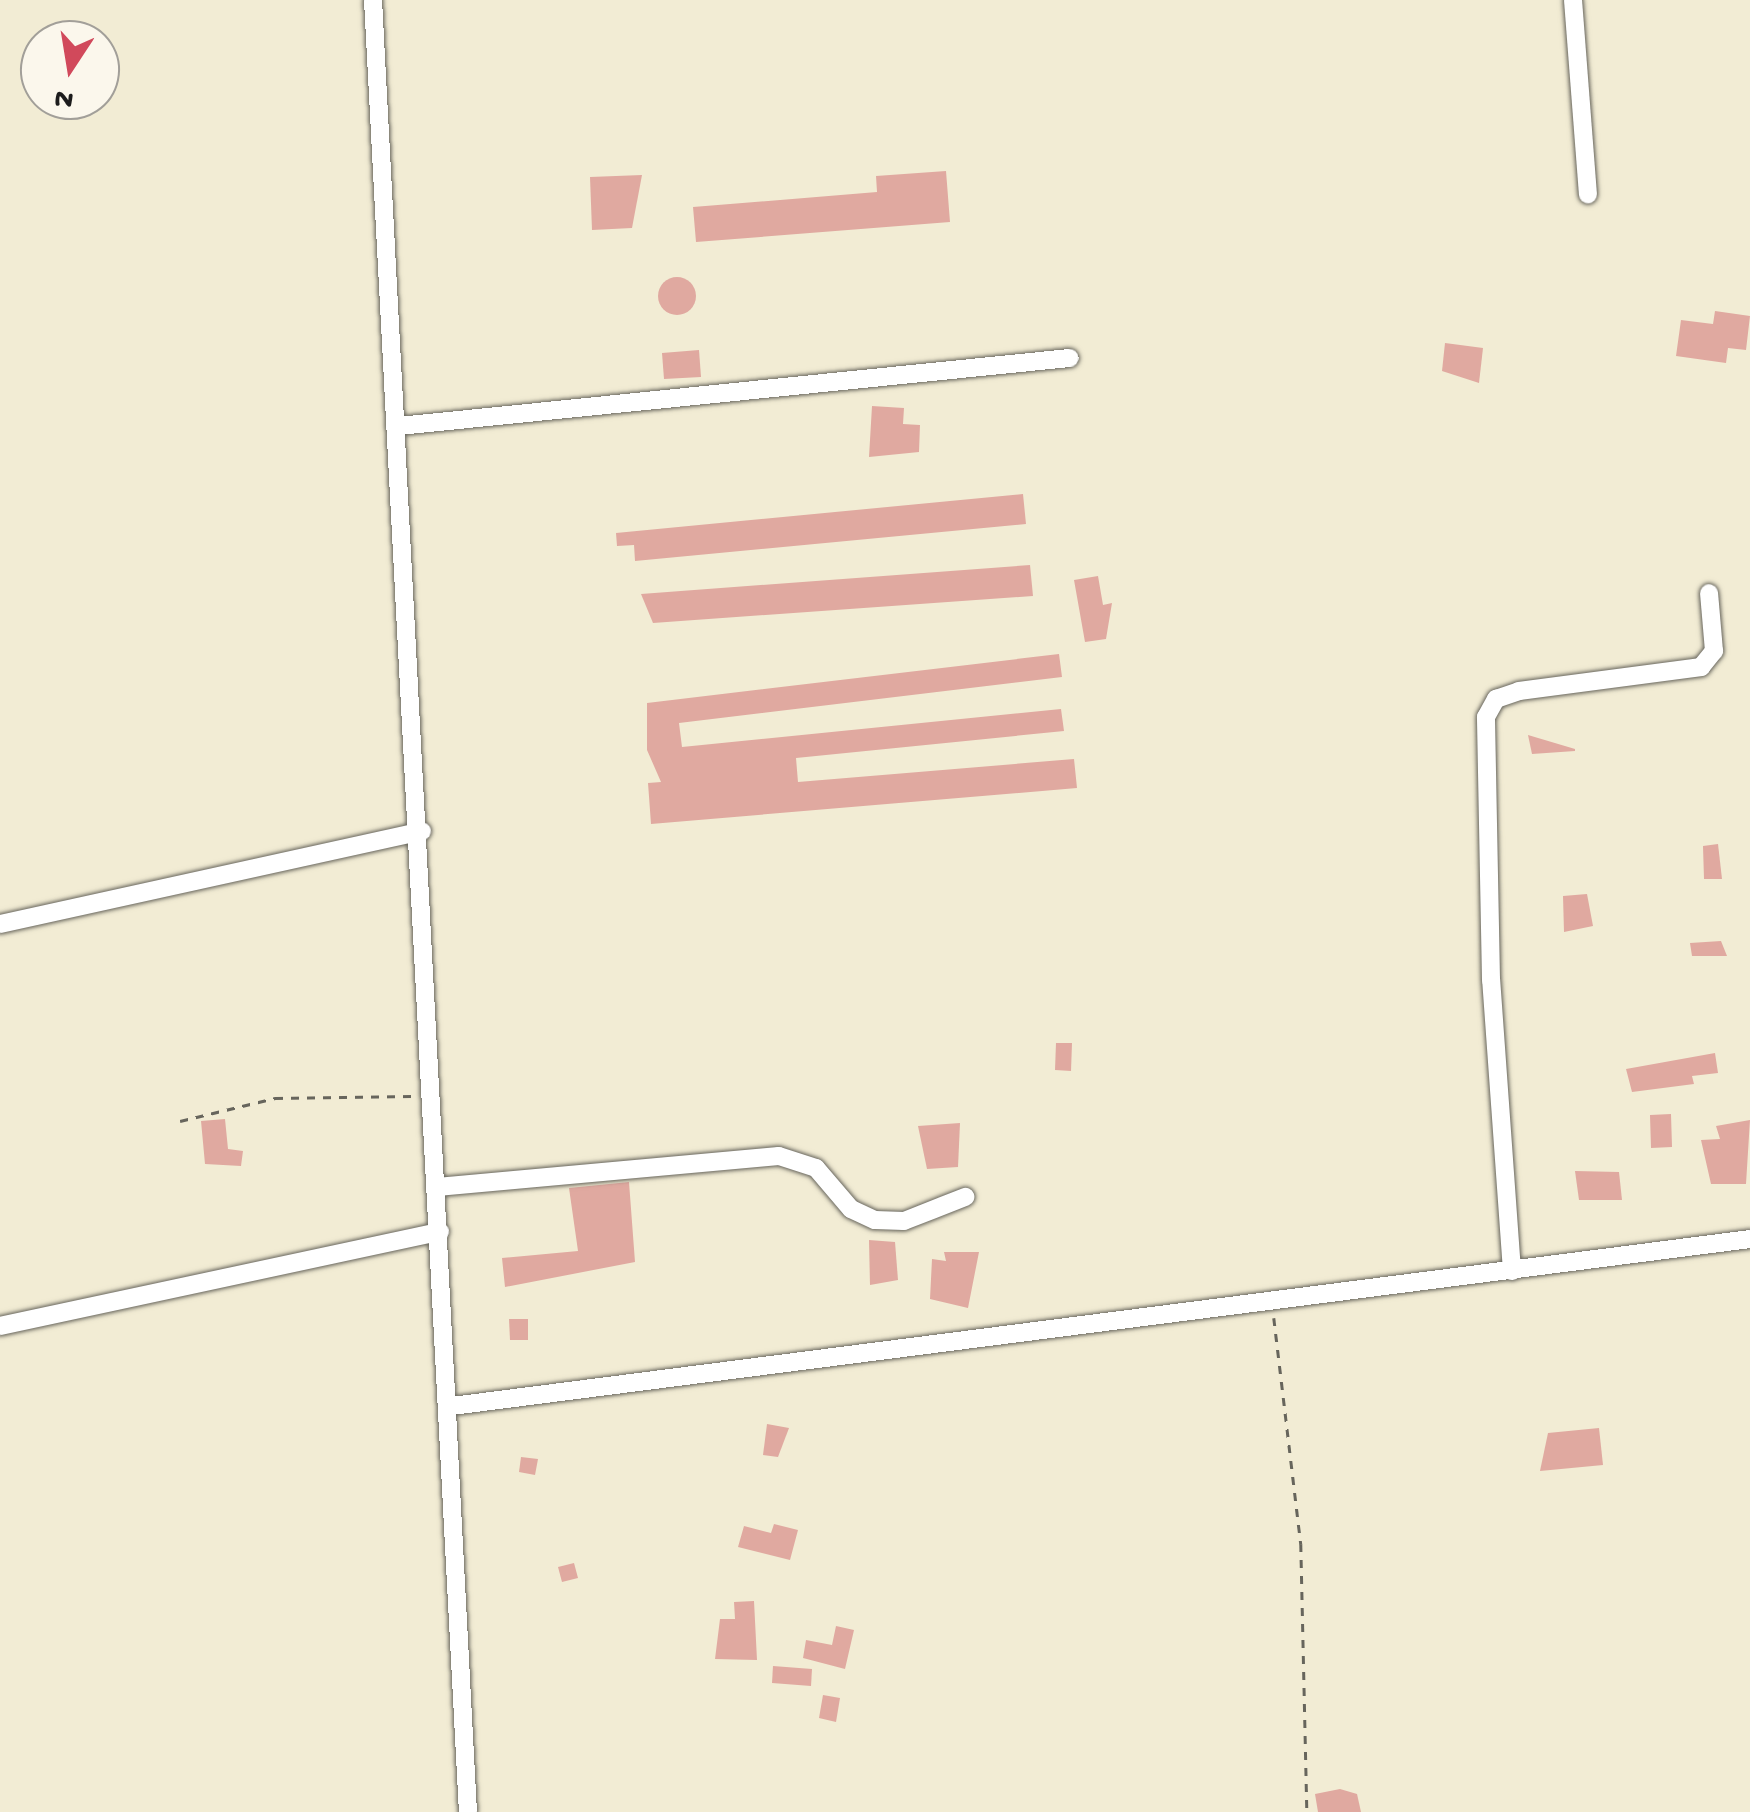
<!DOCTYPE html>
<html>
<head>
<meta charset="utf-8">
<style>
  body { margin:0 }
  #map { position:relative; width:1750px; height:1812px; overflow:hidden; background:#f2ecd4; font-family:"Gochi Hand",sans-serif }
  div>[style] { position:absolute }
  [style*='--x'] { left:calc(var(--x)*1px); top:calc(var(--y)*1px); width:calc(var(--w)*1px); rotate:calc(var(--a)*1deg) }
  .building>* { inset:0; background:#e0a9a0 }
  .round { border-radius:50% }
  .path>* { height:2.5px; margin-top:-1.25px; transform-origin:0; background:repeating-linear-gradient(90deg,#67655c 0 8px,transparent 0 16px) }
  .roads { filter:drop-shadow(0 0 2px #67655c) drop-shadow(0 0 2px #67655c) }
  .minor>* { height:18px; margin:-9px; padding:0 9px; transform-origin:9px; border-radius:9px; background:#fff }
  span { translate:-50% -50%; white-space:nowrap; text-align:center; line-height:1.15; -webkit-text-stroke:8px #fbf7ec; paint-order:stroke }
  .north { position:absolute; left:20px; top:20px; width:100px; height:100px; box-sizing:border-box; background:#fbf7ec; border:2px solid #a29f99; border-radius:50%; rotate:192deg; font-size:28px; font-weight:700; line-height:40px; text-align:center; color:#1c1c1c }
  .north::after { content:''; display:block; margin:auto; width:35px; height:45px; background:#d1495b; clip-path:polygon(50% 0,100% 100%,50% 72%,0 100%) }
</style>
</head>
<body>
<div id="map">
  <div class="building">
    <i style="clip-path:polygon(946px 171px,950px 222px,696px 242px,693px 207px,877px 192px,876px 176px)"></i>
    <i style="clip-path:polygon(642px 175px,632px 228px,592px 230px,590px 177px)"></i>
    <i class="round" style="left:658px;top:277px;width:38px;height:38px"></i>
    <i style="clip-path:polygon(1715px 311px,1750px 316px,1746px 350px,1728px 348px,1726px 363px,1676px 356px,1681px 320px,1713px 324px)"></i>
    <i style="clip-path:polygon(1445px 343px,1483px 348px,1479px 383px,1442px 371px)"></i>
    <i style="clip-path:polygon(699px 350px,701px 377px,664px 379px,662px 353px)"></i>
    <i style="clip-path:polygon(872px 406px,904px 408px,903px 424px,920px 425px,919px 452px,869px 457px)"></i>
    <i style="clip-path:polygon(1023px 494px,1026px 524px,635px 561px,634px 545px,617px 546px,616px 533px)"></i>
    <i style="clip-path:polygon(1030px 565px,1033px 596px,653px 623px,641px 594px)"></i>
    <i style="clip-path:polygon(1098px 576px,1103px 605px,1112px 603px,1106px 639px,1085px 642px,1074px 580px)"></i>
    <i style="clip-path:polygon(1059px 654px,1062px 677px,679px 723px,682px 747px,1061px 709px,1064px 731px,796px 758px,798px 782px,1074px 759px,1077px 788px,651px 824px,648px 783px,661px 782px,647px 750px,647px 703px)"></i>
    <i style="clip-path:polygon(1528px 735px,1575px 749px,1575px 751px,1532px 754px)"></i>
    <i style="clip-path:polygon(1718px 844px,1722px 879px,1704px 879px,1703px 846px)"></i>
    <i style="clip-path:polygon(1587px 894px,1593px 926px,1564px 932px,1563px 896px)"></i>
    <i style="clip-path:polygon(1721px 941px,1727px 956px,1692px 956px,1690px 943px)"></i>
    <i style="clip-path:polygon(1056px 1043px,1072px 1043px,1071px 1071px,1055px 1070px)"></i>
    <i style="clip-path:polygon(1715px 1053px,1718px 1073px,1692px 1076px,1694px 1084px,1632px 1092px,1626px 1069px)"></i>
    <i style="clip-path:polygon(1671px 1114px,1672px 1147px,1651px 1148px,1650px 1115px)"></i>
    <i style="clip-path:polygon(225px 1119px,228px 1149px,243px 1151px,241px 1166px,205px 1164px,201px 1121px)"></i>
    <i style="clip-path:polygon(1750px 1120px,1746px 1184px,1711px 1184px,1701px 1140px,1720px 1139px,1716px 1126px)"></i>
    <i style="clip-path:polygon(960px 1123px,958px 1167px,927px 1169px,918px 1126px)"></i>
    <i style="clip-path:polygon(1575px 1171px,1619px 1172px,1622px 1200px,1579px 1200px)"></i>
    <i style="clip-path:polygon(629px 1182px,635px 1262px,505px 1287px,502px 1258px,578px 1251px,569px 1188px)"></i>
    <i style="clip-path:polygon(869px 1240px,895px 1242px,898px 1280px,870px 1285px)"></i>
    <i style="clip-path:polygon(944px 1252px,979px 1252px,968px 1308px,930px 1299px,932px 1259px,946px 1261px)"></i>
    <i style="clip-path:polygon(509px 1319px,528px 1319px,528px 1340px,510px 1340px)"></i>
    <i style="clip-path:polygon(767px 1424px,789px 1428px,778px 1457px,763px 1455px)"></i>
    <i style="clip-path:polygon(1599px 1428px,1603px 1465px,1540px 1471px,1548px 1433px)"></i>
    <i style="clip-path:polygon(521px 1457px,538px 1459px,535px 1475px,519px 1472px)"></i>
    <i style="clip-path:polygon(774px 1524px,798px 1530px,790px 1560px,738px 1547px,744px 1526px,771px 1533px)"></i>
    <i style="clip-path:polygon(574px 1563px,578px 1578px,562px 1582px,558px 1567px)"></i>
    <i style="clip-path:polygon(754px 1601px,757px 1660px,715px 1659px,720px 1619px,735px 1619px,734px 1602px)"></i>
    <i style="clip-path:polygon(836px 1626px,854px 1630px,845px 1669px,803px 1658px,806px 1640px,832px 1645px)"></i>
    <i style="clip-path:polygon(773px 1666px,812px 1669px,811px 1686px,772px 1683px)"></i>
    <i style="clip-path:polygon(823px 1695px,840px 1698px,836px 1722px,819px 1718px)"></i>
    <i style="clip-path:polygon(1340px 1789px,1357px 1794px,1361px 1812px,1318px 1812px,1315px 1794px)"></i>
  </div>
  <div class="path">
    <i style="--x:180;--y:1121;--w:98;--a:-13.6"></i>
    <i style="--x:275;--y:1098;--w:137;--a:-0.8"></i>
    <i style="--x:1274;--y:1318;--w:228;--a:83.2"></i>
    <i style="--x:1301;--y:1544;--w:268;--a:88.7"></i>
  </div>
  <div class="roads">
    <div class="minor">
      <i style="--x:373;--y:0;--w:1814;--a:87"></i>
      <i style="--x:1573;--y:0;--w:195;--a:85.6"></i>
      <i style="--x:399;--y:426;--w:674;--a:-5.79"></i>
      <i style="--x:0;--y:924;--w:432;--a:-12.4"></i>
      <i style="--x:437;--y:1187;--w:343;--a:-5.2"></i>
      <i style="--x:779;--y:1156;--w:39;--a:18"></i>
      <i style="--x:816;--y:1168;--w:54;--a:49.5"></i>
      <i style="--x:851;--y:1209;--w:26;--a:25"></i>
      <i style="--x:875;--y:1220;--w:29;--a:2"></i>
      <i style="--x:904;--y:1221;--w:66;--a:-21.5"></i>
      <i style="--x:1512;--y:1271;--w:292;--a:-94.1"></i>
      <i style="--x:1491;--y:980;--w:263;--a:-91.1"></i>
      <i style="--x:1486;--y:717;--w:21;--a:-61"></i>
      <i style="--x:1496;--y:699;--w:24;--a:-19"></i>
      <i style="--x:1519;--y:691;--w:184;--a:-7.5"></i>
      <i style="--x:1701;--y:667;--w:21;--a:-51"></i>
      <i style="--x:1714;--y:651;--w:58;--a:-94.9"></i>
      <i style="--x:0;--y:1326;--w:450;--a:-12.1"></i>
      <i style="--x:452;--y:1406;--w:1309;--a:-7.33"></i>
    </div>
  </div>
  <div class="north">N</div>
</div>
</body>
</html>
